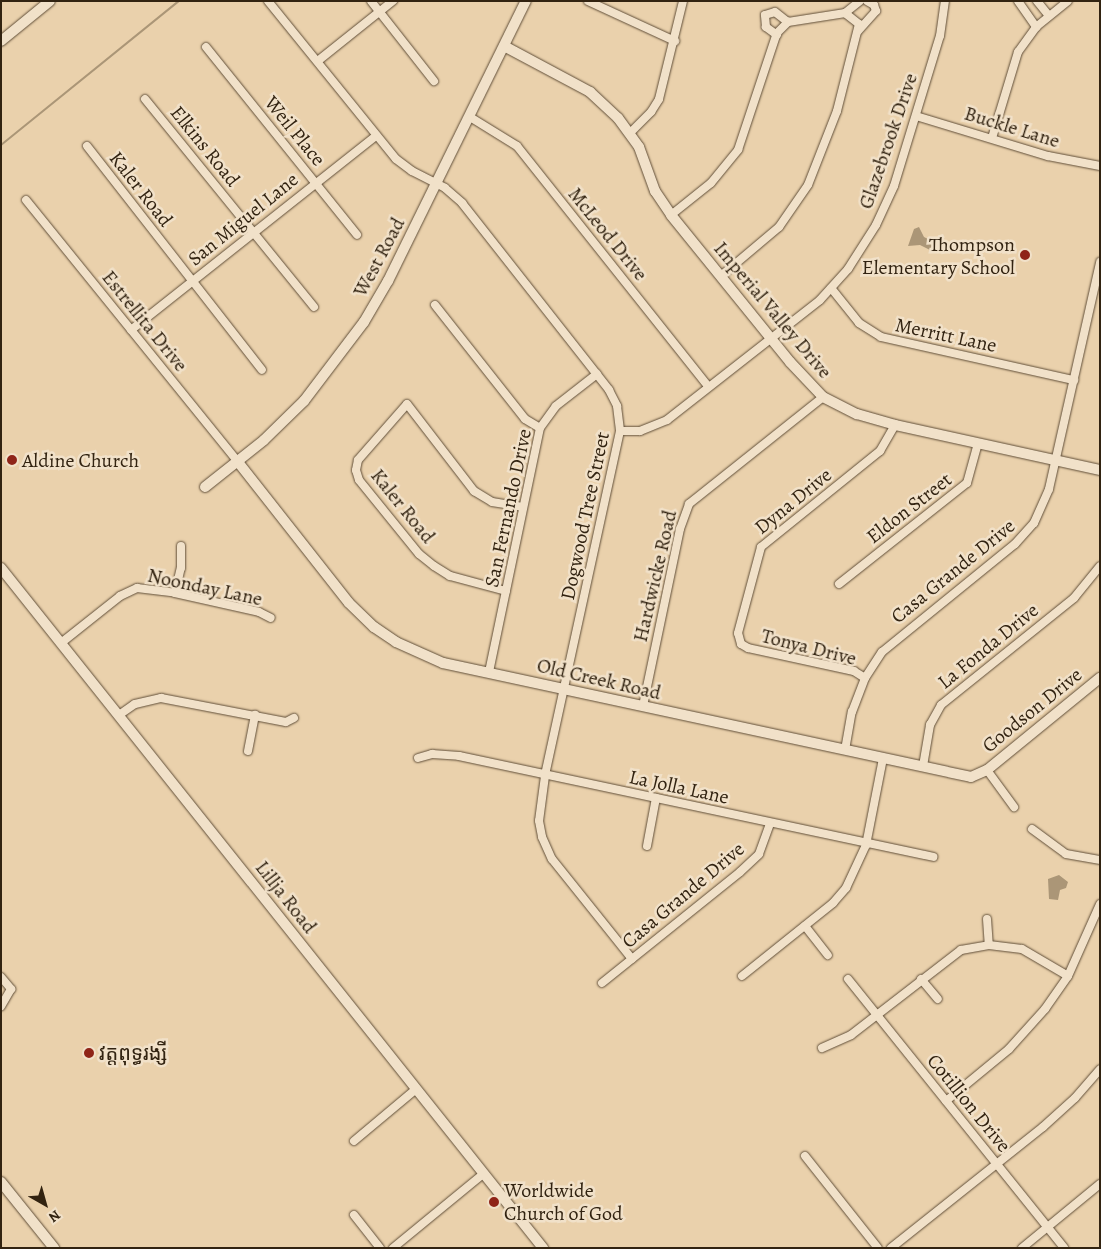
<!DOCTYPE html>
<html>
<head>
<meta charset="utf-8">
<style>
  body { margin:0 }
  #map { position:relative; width:1101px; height:1249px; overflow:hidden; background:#ead1ac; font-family:Alegreya,"Noto Sans Khmer",serif }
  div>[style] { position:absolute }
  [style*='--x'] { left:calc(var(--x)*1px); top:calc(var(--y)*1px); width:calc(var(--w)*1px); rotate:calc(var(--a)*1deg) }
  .water>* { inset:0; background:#ab9677 }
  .stream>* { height:2px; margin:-1px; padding:0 1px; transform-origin:1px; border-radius:1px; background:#ab9677 }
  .roads { filter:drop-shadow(0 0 1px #604e38) drop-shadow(0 0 1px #604e38) }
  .street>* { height:8px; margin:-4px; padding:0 4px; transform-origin:4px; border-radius:4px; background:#f1e1c9 }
  .secondary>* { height:10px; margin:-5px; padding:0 5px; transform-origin:5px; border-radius:5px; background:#f1e1c9 }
  .dots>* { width:14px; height:14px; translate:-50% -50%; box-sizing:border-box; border:2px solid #f1e1c9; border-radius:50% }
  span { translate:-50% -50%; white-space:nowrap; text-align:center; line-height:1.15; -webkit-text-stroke:5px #f1e1c9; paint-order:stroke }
  .street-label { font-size:20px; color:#322311 }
  .poi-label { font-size:20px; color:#322311 }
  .right { translate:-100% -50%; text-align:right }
  .left { translate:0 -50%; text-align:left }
  .frame { position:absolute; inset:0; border:2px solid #322311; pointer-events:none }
  .north { position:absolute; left:20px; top:1179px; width:50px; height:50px; -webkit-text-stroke:4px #f1e1c9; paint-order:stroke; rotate:142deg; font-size:14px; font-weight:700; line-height:20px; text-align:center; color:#322311 }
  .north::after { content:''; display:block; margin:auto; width:18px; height:22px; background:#322311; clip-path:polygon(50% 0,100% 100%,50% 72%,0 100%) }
</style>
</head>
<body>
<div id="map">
  <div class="water">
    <i style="clip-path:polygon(919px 227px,924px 237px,934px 242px,930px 250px,920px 245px,908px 246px,914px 229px)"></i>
    <i style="clip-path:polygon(1059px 875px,1068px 882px,1066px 888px,1060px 890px,1058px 900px,1049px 899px,1048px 879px)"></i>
  </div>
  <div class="stream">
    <i style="--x:1;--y:145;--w:229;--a:-39"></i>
  </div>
  <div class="roads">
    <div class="street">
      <i style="--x:268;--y:1;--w:203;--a:51"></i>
      <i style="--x:396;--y:159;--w:20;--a:37"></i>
      <i style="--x:412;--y:171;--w:37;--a:27"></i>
      <i style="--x:445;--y:188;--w:23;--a:41"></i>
      <i style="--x:462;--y:203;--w:238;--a:51.8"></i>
      <i style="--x:609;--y:390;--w:18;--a:63"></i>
      <i style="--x:617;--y:406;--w:25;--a:83"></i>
      <i style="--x:620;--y:431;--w:353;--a:102.3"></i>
      <i style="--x:545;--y:776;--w:45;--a:97.6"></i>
      <i style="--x:539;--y:821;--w:16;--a:79"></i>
      <i style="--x:542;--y:837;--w:24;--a:66"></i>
      <i style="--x:552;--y:859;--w:128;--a:51.3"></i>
      <i style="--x:371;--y:1;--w:102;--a:51.8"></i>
      <i style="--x:588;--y:1;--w:96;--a:24.7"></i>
      <i style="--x:1018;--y:1;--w:32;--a:55"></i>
      <i style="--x:1037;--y:1;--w:19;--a:51"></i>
      <i style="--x:845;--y:13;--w:19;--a:-39"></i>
      <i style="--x:858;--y:31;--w:27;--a:-48"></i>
      <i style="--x:876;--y:11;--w:6;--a:-108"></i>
      <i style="--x:874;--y:5;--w:8;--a:-150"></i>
      <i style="--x:777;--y:35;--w:14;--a:-144"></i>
      <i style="--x:766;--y:27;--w:12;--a:-95"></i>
      <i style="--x:765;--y:15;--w:10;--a:-17"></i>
      <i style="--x:775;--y:12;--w:16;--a:38"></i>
      <i style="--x:206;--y:47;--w:241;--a:51.2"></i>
      <i style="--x:319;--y:60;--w:95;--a:-38.6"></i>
      <i style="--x:145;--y:99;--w:268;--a:50.9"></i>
      <i style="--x:916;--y:116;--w:138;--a:16.9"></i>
      <i style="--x:1048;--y:156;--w:53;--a:10.9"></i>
      <i style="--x:470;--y:117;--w:55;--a:31.7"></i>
      <i style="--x:517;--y:146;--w:307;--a:51.5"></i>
      <i style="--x:630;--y:133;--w:30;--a:-45"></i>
      <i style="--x:651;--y:112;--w:15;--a:-58"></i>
      <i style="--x:659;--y:99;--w:101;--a:-76.2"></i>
      <i style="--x:992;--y:138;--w:90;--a:-73.2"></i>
      <i style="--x:1018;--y:52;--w:31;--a:-54"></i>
      <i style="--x:1036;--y:27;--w:41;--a:-39.1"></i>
      <i style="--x:87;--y:146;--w:284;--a:52"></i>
      <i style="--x:26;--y:200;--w:337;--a:51"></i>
      <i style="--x:671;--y:215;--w:51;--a:-38.7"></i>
      <i style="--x:711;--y:183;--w:43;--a:-50.7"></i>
      <i style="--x:738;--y:150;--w:123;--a:-71.6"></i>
      <i style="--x:777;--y:33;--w:16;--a:-45"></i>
      <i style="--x:788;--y:22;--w:58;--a:-9"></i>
      <i style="--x:845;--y:13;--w:18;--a:38"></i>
      <i style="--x:859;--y:24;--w:90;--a:104.2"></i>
      <i style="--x:837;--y:111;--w:79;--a:111.4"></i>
      <i style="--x:808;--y:185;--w:51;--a:124.6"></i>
      <i style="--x:779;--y:227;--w:76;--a:139.8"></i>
      <i style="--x:831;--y:288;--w:45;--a:51.3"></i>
      <i style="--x:859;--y:323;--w:26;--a:32"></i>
      <i style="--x:881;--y:337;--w:198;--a:12.6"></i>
      <i style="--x:435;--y:305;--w:145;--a:51.7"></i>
      <i style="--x:525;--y:419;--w:17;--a:31"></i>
      <i style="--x:131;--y:330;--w:313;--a:-38.4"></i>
      <i style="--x:620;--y:431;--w:20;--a:0"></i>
      <i style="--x:640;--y:431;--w:29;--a:-22"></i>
      <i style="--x:667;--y:420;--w:194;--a:-38.1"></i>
      <i style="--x:820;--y:300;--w:42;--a:-47.9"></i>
      <i style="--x:848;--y:269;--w:52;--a:-57.5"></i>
      <i style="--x:876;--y:225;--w:43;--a:-65.2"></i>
      <i style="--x:894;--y:186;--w:157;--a:-73"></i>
      <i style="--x:940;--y:36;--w:35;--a:-82"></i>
      <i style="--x:839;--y:584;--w:163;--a:-38.3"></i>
      <i style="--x:967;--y:483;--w:41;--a:-74.6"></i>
      <i style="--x:506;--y:591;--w:58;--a:-165"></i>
      <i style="--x:450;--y:576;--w:19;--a:-148"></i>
      <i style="--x:434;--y:566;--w:19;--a:-141"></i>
      <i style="--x:419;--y:554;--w:95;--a:-129"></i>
      <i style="--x:359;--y:480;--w:10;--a:-107"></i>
      <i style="--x:356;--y:470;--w:10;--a:-79"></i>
      <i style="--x:358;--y:460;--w:74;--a:-48.8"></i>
      <i style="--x:407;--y:404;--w:110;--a:52.4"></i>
      <i style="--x:474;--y:491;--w:21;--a:31"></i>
      <i style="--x:492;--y:502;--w:31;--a:9"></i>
      <i style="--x:175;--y:593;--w:26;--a:-77"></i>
      <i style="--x:181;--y:568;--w:22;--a:-90"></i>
      <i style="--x:61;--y:643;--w:75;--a:-38.5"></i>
      <i style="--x:120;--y:596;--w:19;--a:-25"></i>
      <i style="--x:137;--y:588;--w:38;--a:7"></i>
      <i style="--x:175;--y:593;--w:86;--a:12.7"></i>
      <i style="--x:259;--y:612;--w:13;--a:27"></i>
      <i style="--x:489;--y:672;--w:249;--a:-78.2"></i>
      <i style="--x:540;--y:428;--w:27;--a:-54"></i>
      <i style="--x:556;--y:406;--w:52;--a:-38"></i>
      <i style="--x:865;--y:678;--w:13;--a:-148"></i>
      <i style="--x:854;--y:671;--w:108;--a:-167.8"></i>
      <i style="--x:748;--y:648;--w:8;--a:-150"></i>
      <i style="--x:741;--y:644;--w:11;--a:-105"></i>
      <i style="--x:738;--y:633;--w:89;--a:-75"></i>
      <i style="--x:761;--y:547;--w:153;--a:-38.9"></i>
      <i style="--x:880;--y:451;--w:30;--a:-60"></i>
      <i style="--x:643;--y:706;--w:181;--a:-78.2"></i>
      <i style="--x:680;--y:529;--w:27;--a:-70"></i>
      <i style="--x:689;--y:504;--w:171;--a:-38.6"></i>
      <i style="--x:119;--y:715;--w:19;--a:-35"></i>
      <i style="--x:135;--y:704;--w:27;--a:-13"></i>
      <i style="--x:161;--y:698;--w:127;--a:10.9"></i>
      <i style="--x:286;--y:722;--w:9;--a:-27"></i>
      <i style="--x:845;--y:750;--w:39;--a:-80"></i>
      <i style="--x:852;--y:712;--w:36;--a:-69"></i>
      <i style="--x:865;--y:678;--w:31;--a:-57"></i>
      <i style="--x:882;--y:652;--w:171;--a:-39.1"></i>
      <i style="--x:1015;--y:544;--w:28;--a:-48"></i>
      <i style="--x:1034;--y:523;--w:37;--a:-66"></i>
      <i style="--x:1049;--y:489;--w:233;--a:-77.3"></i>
      <i style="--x:248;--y:751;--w:37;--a:-79"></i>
      <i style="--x:418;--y:758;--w:15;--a:-16"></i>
      <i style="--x:432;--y:754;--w:27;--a:4"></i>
      <i style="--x:459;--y:756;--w:485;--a:12"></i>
      <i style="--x:923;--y:766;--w:42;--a:-80.3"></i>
      <i style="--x:930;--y:725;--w:23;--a:-61"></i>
      <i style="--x:941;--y:705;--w:171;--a:-38.8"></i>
      <i style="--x:1074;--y:598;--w:41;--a:-50.9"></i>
      <i style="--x:987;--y:770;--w:46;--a:53.9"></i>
      <i style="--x:1032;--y:829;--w:42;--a:36.3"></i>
      <i style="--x:1066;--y:854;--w:35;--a:10"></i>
      <i style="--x:647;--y:846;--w:49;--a:-79.4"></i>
      <i style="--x:987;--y:919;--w:26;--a:86"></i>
      <i style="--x:805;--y:926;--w:37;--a:52"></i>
      <i style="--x:742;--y:976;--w:117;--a:-38.7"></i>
      <i style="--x:833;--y:903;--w:20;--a:-49"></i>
      <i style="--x:846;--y:888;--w:47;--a:-65.1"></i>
      <i style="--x:866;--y:845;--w:89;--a:-78.9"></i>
      <i style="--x:1;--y:977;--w:16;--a:50"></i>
      <i style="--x:11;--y:989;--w:20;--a:120"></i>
      <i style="--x:848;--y:979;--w:345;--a:51.2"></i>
      <i style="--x:921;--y:979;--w:26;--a:50"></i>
      <i style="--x:602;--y:983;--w:177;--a:-38.8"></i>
      <i style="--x:740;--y:872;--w:26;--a:-43"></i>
      <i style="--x:759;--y:854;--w:33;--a:-70"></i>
      <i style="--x:822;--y:1048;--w:32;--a:-24"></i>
      <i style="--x:851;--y:1035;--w:139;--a:-37.7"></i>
      <i style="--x:961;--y:950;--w:28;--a:-10"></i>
      <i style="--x:989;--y:945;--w:33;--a:7"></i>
      <i style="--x:1022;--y:949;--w:53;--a:30.4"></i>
      <i style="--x:946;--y:1101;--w:82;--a:-39.5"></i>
      <i style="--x:1009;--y:1049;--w:54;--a:-48"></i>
      <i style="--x:1045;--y:1009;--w:40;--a:-55.1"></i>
      <i style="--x:1068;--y:976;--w:79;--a:-66"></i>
      <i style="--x:354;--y:1141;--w:80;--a:-39.9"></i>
      <i style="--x:805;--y:1156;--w:117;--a:51.6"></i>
      <i style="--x:354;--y:1215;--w:42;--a:51.8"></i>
      <i style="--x:393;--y:1248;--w:117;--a:-39.4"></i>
      <i style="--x:891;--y:1248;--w:194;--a:-38.5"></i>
      <i style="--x:1043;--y:1127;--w:43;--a:-42.2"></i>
      <i style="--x:1075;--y:1098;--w:38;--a:-49"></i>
      <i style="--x:1022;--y:1248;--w:101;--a:-39.4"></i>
    </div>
    <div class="secondary">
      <i style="--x:1;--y:41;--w:63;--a:-39.2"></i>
      <i style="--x:504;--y:46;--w:98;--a:28.1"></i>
      <i style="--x:590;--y:92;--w:38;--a:43"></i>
      <i style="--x:618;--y:118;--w:36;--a:54"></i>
      <i style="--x:639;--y:147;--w:47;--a:70"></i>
      <i style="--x:655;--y:191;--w:29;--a:56"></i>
      <i style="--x:671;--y:215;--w:189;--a:51"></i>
      <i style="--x:790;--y:362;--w:48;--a:46.7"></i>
      <i style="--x:823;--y:397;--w:38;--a:27"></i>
      <i style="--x:857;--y:414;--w:40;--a:16"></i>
      <i style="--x:895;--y:425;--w:210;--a:12.4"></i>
      <i style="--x:238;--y:462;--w:179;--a:51.8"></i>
      <i style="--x:349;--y:603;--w:35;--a:44"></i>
      <i style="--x:374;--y:627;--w:27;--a:34"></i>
      <i style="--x:396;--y:642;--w:51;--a:24.1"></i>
      <i style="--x:443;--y:663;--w:540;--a:12.18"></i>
      <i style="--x:971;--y:777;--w:17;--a:-24"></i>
      <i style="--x:987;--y:770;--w:146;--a:-39.2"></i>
      <i style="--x:205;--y:487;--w:75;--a:-38.5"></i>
      <i style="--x:264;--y:440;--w:56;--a:-44.3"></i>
      <i style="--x:304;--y:401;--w:99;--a:-52.8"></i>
      <i style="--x:364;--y:322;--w:48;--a:-59.7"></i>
      <i style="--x:388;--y:281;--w:312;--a:-63.8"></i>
      <i style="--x:1;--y:568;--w:870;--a:51.44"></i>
      <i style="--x:1;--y:1182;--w:85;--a:51.2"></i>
    </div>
  </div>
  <div class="dots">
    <i style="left:1025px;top:255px;background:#8f2418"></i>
    <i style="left:12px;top:460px;background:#8f2418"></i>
    <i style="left:89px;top:1053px;background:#8f2418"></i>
    <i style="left:494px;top:1202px;background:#8f2418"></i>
  </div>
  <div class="street-label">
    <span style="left:1012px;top:127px;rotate:17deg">Buckle Lane</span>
    <span style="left:295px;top:131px;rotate:51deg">Weil Place</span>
    <span style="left:888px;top:141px;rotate:-71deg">Glazebrook Drive</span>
    <span style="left:205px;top:146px;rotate:51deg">Elkins Road</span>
    <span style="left:141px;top:189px;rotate:52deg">Kaler Road</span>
    <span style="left:243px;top:219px;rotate:-39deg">San Miguel Lane</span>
    <span style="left:608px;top:234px;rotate:51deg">McLeod Drive</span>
    <span style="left:379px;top:257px;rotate:-62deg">West Road</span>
    <span style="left:773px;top:310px;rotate:50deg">Imperial Valley Drive</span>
    <span style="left:145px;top:321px;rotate:51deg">Estrellita Drive</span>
    <span style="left:946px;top:335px;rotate:12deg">Merritt Lane</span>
    <span style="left:793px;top:501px;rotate:-39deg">Dyna Drive</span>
    <span style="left:403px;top:506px;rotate:51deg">Kaler Road</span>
    <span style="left:508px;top:508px;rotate:-78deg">San Fernando Drive</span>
    <span style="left:909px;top:508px;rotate:-38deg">Eldon Street</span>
    <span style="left:585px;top:516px;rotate:-78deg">Dogwood Tree Street</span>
    <span style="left:953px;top:571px;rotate:-39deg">Casa Grande Drive</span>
    <span style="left:655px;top:576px;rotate:-77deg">Hardwicke Road</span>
    <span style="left:205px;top:587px;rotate:12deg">Noonday Lane</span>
    <span style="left:988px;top:646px;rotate:-39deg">La Fonda Drive</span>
    <span style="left:809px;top:647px;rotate:14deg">Tonya Drive</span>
    <span style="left:599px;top:679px;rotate:13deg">Old Creek Road</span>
    <span style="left:1032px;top:710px;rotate:-39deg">Goodson Drive</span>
    <span style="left:679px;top:787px;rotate:12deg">La Jolla Lane</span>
    <span style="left:683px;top:895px;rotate:-40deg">Casa Grande Drive</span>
    <span style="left:286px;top:897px;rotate:52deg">Lillja Road</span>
    <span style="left:969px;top:1103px;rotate:51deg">Cotillion Drive</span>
  </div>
  <div class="poi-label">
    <span class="right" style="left:1015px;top:256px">Thompson<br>Elementary School</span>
    <span class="left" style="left:22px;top:460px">Aldine Church</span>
    <span class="left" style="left:99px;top:1053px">វត្តពុទ្ធរង្សី</span>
    <span class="left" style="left:504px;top:1202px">Worldwide<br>Church of God</span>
  </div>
  <div class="frame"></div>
  <div class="north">N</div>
</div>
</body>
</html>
